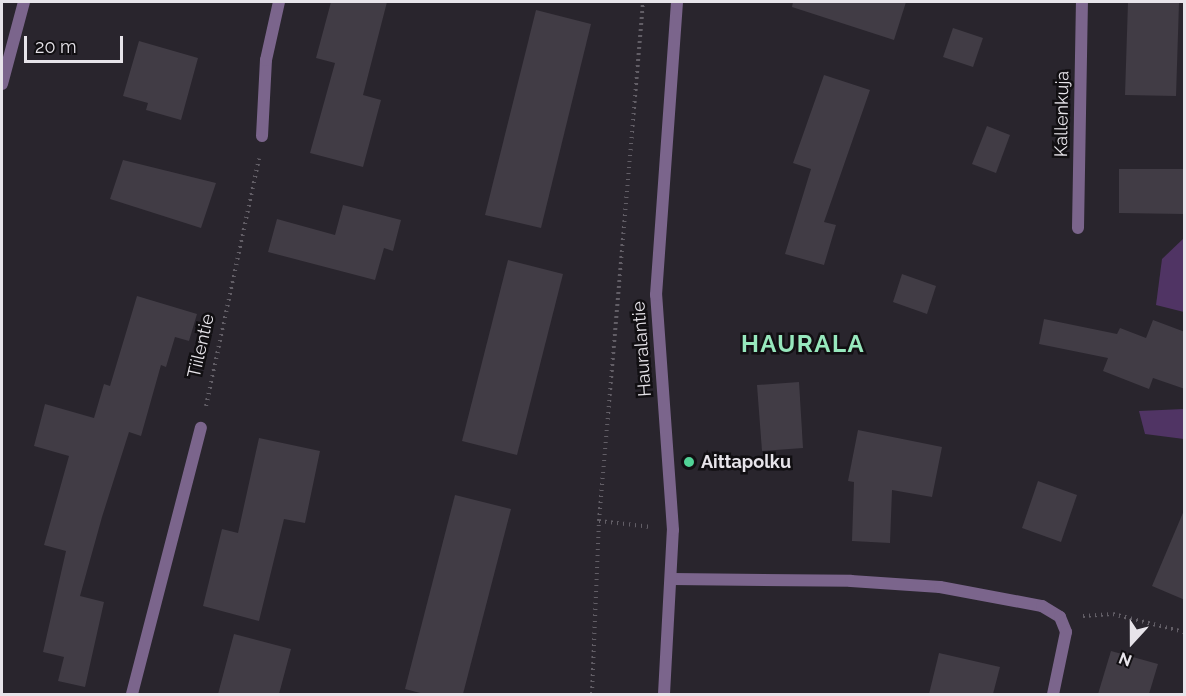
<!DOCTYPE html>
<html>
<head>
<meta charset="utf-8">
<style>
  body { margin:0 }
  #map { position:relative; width:1186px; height:696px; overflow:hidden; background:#29252d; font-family:Raleway,sans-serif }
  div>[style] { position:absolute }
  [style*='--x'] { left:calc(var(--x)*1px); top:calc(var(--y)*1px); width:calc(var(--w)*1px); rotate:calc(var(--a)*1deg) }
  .green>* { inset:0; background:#503464 }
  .building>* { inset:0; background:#413c45 }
  .path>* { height:4px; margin-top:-2px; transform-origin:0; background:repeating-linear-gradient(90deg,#625e66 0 1.5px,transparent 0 6px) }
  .street>* { height:12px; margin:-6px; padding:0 6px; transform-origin:6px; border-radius:6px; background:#7b658c }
  .dots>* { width:16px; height:16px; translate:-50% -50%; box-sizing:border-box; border:3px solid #110f12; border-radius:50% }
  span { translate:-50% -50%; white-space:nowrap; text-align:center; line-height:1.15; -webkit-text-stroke:5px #110f12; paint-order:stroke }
  .street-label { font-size:18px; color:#e7e4ea }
  .poi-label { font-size:18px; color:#e7e4ea; font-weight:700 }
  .left { translate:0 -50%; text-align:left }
  .district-label { font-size:24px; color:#97e8bd; font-weight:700; letter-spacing:1.5px }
  .frame { position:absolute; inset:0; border:3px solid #e7e4ea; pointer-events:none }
  .north { position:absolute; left:1102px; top:612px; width:60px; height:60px; -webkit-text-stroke:4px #110f12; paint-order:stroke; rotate:201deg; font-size:16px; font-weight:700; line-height:24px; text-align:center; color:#e7e4ea }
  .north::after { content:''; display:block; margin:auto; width:21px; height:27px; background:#e7e4ea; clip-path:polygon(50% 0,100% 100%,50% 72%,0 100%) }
  .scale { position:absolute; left:24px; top:36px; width:99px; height:27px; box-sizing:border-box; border:3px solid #e7e4ea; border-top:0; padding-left:8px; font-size:18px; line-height:21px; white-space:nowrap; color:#e7e4ea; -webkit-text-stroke:4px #110f12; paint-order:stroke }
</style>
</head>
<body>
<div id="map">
  <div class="green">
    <i style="clip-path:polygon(1184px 238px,1184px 312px,1156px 305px,1162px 259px)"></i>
    <i style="clip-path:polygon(1184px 409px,1184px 439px,1145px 434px,1139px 411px)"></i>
  </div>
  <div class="building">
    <i style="clip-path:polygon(331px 2px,387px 2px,363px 95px,381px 100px,363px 167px,310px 153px,335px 63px,316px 58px)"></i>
    <i style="clip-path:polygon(793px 2px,906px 2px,894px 40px,792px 7px)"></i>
    <i style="clip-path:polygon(1128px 2px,1179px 3px,1176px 96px,1125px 95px)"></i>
    <i style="clip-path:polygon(536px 10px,591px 24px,541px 228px,485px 215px)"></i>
    <i style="clip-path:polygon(953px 28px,983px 38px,973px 67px,943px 57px)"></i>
    <i style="clip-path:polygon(139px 41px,198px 58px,181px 120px,146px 110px,148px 103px,123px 96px)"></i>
    <i style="clip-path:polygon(824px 75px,870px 90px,824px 222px,836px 225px,824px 265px,785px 254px,811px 169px,793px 163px)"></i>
    <i style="clip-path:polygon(987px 126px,1010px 135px,996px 173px,972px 164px)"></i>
    <i style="clip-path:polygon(123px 160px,216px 183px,201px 228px,110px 199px)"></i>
    <i style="clip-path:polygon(1119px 169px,1185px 169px,1185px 214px,1119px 213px)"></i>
    <i style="clip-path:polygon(343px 205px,401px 220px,393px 251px,384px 248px,375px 280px,268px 252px,277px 219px,335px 235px)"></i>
    <i style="clip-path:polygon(508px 260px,563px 274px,517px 455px,462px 441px)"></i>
    <i style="clip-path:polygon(902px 274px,936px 286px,927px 314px,893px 302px)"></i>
    <i style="clip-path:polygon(137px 296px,197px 314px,189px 341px,175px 337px,166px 367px,161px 365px,141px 436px,129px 432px,102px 517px,80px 596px,104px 602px,85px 687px,58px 681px,64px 657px,43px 652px,66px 551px,44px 545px,69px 456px,34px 446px,45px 404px,94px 418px,104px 384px,110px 386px)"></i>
    <i style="clip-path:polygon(1044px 319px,1117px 334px,1120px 328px,1146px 338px,1153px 320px,1185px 332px,1185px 389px,1153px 378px,1149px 389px,1103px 371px,1108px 358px,1039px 344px)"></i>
    <i style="clip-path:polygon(799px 382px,803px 448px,762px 451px,757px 385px)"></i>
    <i style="clip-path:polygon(858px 430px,942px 447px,932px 497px,892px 490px,890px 543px,852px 541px,854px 482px,848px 481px)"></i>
    <i style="clip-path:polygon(259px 438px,320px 451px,305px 523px,284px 519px,259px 621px,203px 606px,222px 529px,238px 533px)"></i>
    <i style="clip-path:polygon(1038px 481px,1077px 495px,1061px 542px,1022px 528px)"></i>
    <i style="clip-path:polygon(455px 495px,511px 509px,463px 694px,424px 694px,405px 689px)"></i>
    <i style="clip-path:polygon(1185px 508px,1185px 600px,1152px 586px)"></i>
    <i style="clip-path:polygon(234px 634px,291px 649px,279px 694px,218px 694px)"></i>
    <i style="clip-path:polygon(1111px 651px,1158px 664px,1149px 694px,1098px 694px)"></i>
    <i style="clip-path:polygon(939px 653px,1000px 667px,993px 694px,929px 694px)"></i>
  </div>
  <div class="path">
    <i style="--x:206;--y:406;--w:253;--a:-77.9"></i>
    <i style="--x:599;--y:521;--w:53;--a:6.5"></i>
    <i style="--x:1083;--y:616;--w:30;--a:-4"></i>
    <i style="--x:1113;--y:614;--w:73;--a:14.2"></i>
    <i style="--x:592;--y:694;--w:173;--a:-87.7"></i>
    <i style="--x:599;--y:521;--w:521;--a:-85.15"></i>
  </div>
  <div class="street">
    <i style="--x:2;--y:84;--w:85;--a:-75"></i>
    <i style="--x:262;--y:136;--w:76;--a:-87"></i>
    <i style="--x:266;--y:60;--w:59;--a:-77.4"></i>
    <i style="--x:1078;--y:228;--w:226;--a:-89"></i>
    <i style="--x:672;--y:579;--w:179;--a:0.6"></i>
    <i style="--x:851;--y:581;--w:89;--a:3.9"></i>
    <i style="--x:940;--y:587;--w:104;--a:10.6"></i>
    <i style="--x:1042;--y:606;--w:21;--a:31"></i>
    <i style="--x:1060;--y:617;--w:16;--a:68"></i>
    <i style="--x:1066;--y:632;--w:63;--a:101.8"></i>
    <i style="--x:132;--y:694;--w:275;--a:-75.5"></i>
    <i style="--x:664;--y:694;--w:164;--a:-86.9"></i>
    <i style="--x:673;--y:530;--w:236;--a:-94.1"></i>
    <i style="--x:656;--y:295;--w:294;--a:-85.9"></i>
  </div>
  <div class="dots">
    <i style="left:689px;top:462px;background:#51d397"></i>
  </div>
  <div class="street-label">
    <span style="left:1062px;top:114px;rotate:-89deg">Kallenkuja</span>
    <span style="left:201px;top:346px;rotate:-77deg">Tiilentie</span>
    <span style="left:642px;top:349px;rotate:-94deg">Hauralantie</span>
  </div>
  <div class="poi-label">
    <span class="left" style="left:701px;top:462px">Aittapolku</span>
  </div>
  <div class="district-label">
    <span style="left:803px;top:344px">HAURALA</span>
  </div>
  <div class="frame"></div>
  <div class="north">N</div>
  <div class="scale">20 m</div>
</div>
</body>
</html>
